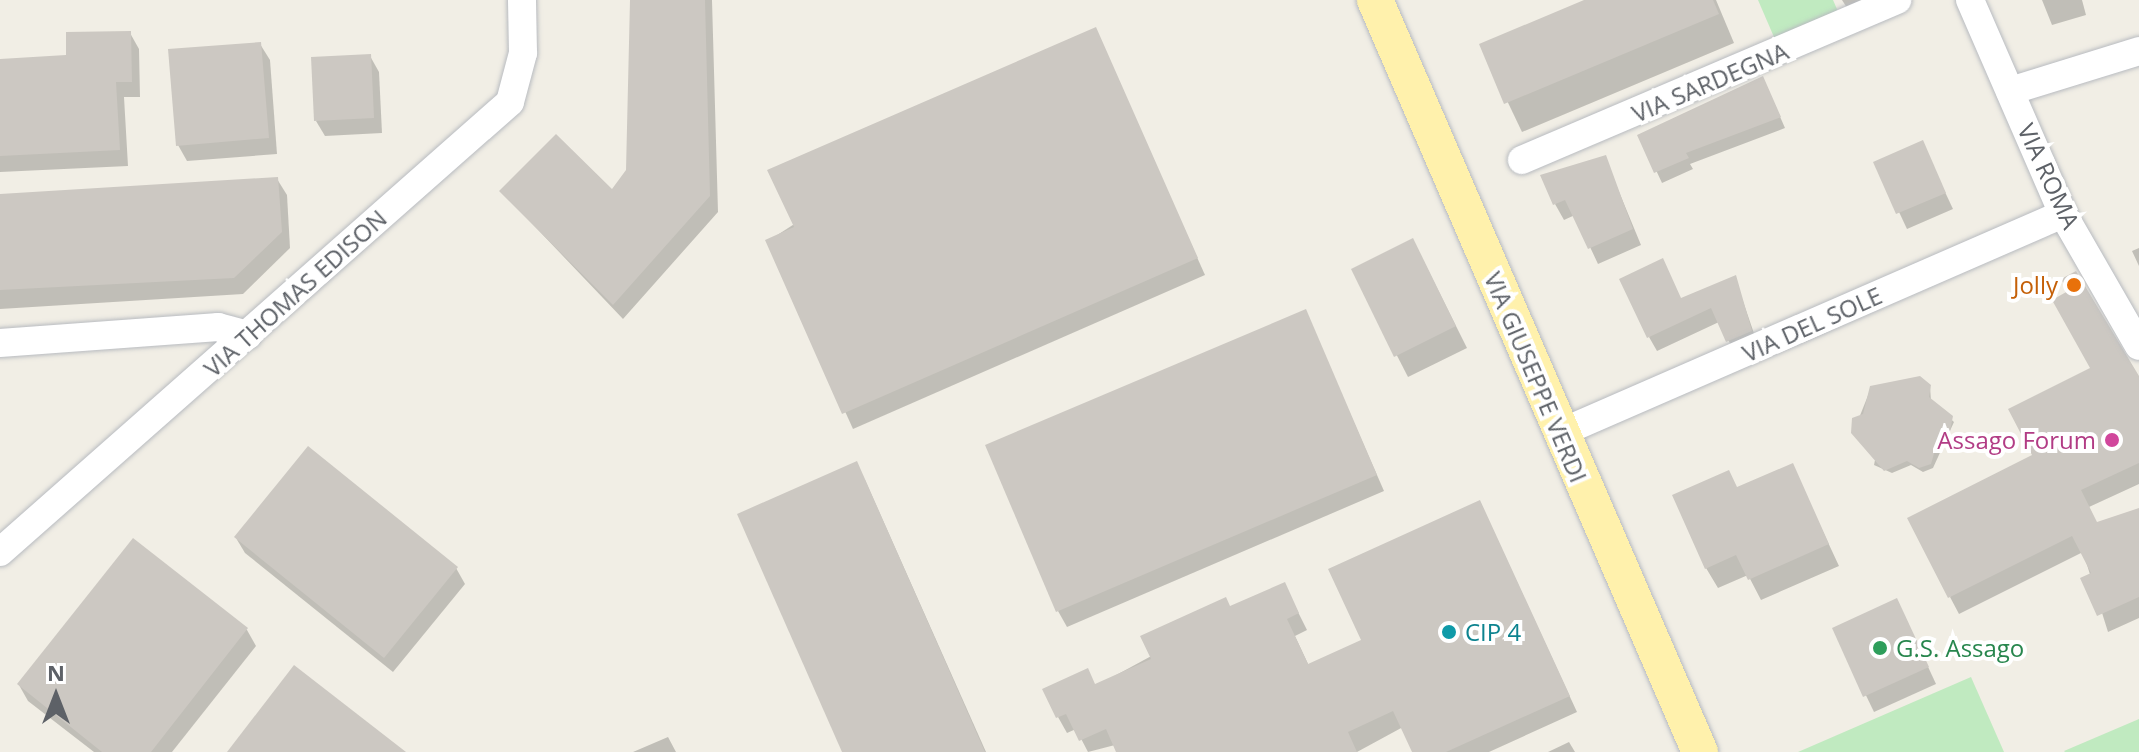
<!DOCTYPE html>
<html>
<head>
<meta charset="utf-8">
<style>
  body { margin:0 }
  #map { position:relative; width:2139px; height:752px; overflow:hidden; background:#f1eee5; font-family:"Open Sans",sans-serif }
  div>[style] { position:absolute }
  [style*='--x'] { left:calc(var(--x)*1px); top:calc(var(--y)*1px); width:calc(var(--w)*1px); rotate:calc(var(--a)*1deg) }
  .green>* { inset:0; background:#c0eac0 }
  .shadow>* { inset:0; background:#0003 }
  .building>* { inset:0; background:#ccc8c2 }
  .roads { filter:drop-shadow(0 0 2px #b8bbc0) drop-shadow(0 0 2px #b8bbc0) }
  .minor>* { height:28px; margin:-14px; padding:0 14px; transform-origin:14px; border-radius:14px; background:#fff }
  .major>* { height:36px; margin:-18px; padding:0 18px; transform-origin:18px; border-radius:18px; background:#fff1ac }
  .dots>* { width:22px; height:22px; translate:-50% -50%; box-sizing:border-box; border:4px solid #fff; border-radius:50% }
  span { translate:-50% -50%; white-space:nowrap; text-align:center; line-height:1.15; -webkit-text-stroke:8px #fff; paint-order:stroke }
  .street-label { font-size:24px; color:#5d6167 }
  .food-label { font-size:24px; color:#c56008 }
  .right { translate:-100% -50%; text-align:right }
  .hotel-label { font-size:24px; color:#b23c85 }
  .culture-label { font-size:24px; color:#0d838f }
  .left { translate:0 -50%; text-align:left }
  .leisure-label { font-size:24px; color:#27864d }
  .north { position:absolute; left:16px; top:656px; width:80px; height:80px; -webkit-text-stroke:6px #fff; paint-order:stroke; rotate:0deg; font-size:22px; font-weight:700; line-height:32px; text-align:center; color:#5d6167 }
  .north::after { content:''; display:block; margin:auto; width:28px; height:36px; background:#5d6167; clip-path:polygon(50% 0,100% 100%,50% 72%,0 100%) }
</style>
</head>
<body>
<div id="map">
  <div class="green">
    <i style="clip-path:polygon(1758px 0,1833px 0,1840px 16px,1777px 44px)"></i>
    <i style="clip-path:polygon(1971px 677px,2004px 752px,1798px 752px)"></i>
    <i style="clip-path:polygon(2139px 719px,2139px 752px,2065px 752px,2064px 751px)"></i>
  </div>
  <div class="shadow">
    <i style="clip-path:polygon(632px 0,712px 0,718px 212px,623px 319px,501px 191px,612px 192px,628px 171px)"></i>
    <i style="clip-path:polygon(1589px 0,1716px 0,1734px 43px,1522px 132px,1481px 46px)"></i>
    <i style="clip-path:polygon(1842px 0,1874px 0,1849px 11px)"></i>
    <i style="clip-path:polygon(2042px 0,2082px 0,2086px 15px,2052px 25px)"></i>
    <i style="clip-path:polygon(1095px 30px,1205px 275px,853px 429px,768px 241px)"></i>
    <i style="clip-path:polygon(130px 33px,139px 49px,140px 97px,124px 97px,128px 166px,0 172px,0 61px,68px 57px)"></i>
    <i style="clip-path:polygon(260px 44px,270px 60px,277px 154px,187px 161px,178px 145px)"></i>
    <i style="clip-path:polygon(370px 56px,379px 72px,382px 133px,325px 136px,316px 121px)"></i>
    <i style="clip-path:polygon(1768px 89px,1785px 128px,1690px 164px,1693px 169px,1662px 183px,1640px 136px)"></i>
    <i style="clip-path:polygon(1922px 143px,1953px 209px,1907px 229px,1876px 163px)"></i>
    <i style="clip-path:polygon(1605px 158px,1641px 245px,1598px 264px,1575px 215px,1564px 220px,1555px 204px)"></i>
    <i style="clip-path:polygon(277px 179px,287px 195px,290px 248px,243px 294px,0 309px,0 196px)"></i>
    <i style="clip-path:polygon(2139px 248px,2139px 266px,2132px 251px)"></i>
    <i style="clip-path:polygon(1424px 262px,1467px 348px,1408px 377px,1353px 270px)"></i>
    <i style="clip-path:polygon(1735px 278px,1758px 345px,1736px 355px,1719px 322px,1657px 351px,1649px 337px,1682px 300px)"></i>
    <i style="clip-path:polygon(1305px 311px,1384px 491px,1067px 627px,1058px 611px)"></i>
    <i style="clip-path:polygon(1930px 386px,1931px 401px,1954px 422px,1933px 468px,1923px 472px,1911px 465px,1892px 473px,1874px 465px,1876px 455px,1853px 433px,1871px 388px)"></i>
    <i style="clip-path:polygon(2139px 387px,2139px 484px,2089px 507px,2097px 524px,2139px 510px,2139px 618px,2108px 632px,2083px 552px,1959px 614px,1950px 597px,2035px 456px)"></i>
    <i style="clip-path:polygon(1792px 465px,1839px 566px,1761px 600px,1748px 575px,1718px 588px,1706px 568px,1738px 489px)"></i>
    <i style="clip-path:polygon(865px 480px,986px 752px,845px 752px)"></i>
    <i style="clip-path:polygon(1480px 502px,1577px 712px,1489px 752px,1414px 752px,1403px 727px,1357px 752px,1118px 752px,1115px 745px,1088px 752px,1076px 729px,1067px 733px,1058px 717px,1096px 686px,1284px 584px,1307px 630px,1295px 636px,1309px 666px,1364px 641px)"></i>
    <i style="clip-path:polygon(236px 538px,456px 568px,465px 584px,393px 672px,245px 553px)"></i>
    <i style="clip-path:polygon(134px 540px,247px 630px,256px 646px,172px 752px,94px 752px,28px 701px,19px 685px)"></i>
    <i style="clip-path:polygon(1905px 617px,1936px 684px,1874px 712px,1834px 629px)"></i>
    <i style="clip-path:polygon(668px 737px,676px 752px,633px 752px)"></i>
    <i style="clip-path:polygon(1569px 742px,1575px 752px,1548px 752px)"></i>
  </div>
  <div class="building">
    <i style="clip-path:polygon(630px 0,705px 0,710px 196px,613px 305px,499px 191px,556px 134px,612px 189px,626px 170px)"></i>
    <i style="clip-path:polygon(1584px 0,1713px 0,1719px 14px,1504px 104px,1479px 44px)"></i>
    <i style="clip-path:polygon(1096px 27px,1198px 258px,842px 414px,765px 240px,794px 227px,767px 170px)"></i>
    <i style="clip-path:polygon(131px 31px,132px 82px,116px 82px,120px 150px,0 156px,0 59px,66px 55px,66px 32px)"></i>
    <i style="clip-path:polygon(261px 42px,269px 138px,176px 146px,168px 49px)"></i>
    <i style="clip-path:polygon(371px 54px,374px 118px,314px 121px,311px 57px)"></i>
    <i style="clip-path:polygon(1763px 76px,1781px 117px,1686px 153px,1689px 158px,1654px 173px,1637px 135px)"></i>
    <i style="clip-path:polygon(1923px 140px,1946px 193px,1896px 214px,1873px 162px)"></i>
    <i style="clip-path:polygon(1606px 155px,1633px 229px,1588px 249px,1565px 200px,1553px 205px,1540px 175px)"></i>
    <i style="clip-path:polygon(278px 177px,282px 232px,234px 278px,0 290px,0 194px)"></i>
    <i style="clip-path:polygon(1413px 238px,1456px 326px,1394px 357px,1351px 269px)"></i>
    <i style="clip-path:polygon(1663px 258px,1681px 298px,1736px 275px,1752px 331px,1726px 342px,1711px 308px,1647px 338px,1619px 279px)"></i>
    <i style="clip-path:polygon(2076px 271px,2139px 376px,2139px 463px,2081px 490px,2097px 522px,2139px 508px,2139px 597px,2097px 616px,2080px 578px,2091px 573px,2072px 536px,1948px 598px,1907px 518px,2032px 455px,2008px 409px,2090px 368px,2052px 300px,2068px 291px,2061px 279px)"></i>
    <i style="clip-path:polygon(1306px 309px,1377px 475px,1056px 612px,985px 445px)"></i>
    <i style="clip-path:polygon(1920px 376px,1931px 385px,1929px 397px,1953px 416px,1950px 431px,1939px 436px,1931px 464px,1919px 468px,1907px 461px,1884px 471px,1851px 433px,1852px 418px,1863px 414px,1870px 386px)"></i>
    <i style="clip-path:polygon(308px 446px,458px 567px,384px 658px,234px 537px)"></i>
    <i style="clip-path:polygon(857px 461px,985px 752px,842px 752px,737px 514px)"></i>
    <i style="clip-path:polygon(1793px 463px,1829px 544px,1748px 580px,1736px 555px,1705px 569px,1672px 495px,1729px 470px,1737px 487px)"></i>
    <i style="clip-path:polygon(1480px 500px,1570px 696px,1446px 752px,1412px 752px,1393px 711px,1348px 732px,1357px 752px,1116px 752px,1106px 729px,1079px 741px,1066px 714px,1056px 718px,1042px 689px,1088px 668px,1095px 684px,1151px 659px,1140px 636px,1226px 597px,1230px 606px,1285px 582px,1299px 613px,1287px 619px,1308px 664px,1361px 640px,1328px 569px)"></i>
    <i style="clip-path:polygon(133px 538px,248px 628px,151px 752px,102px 752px,17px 684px)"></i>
    <i style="clip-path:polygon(1897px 598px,1929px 667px,1863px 697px,1832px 628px)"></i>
    <i style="clip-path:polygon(294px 665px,406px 752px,227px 752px)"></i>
  </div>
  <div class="roads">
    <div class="minor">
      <i style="--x:1970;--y:0;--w:233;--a:66.5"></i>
      <i style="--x:2063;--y:214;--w:152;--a:60.1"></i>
      <i style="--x:2010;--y:91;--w:135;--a:-17.2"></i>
      <i style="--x:1522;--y:160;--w:408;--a:-23.1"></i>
      <i style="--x:0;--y:343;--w:219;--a:-4.2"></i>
      <i style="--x:218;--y:327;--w:31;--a:15"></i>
      <i style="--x:1560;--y:433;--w:549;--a:-23.53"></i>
      <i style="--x:0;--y:552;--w:680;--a:-41.42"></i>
      <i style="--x:510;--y:102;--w:51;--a:-75.1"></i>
      <i style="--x:523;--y:53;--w:53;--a:-91.1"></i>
    </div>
    <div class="major">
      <i style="--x:1375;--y:0;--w:819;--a:66.63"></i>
    </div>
  </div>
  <div class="dots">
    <i style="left:2074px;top:285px;background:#e8710a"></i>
    <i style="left:2112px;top:440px;background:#d1479c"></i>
    <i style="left:1449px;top:632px;background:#0f9aa8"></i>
    <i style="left:1880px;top:648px;background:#2e9e5b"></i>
  </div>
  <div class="street-label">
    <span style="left:1710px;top:82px;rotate:-23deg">VIA SARDEGNA</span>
    <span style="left:2049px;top:176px;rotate:65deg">VIA ROMA</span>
    <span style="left:295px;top:293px;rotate:-42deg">VIA THOMAS EDISON</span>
    <span style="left:1812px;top:324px;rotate:-24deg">VIA DEL SOLE</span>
    <span style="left:1536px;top:377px;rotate:67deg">VIA GIUSEPPE VERDI</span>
  </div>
  <div class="food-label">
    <span class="right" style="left:2058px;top:285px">Jolly</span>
  </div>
  <div class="hotel-label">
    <span class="right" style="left:2096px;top:440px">Assago Forum</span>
  </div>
  <div class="culture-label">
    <span class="left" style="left:1465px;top:632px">CIP 4</span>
  </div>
  <div class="leisure-label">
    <span class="left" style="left:1896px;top:648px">G.S. Assago</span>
  </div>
  <div class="north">N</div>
</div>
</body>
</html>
